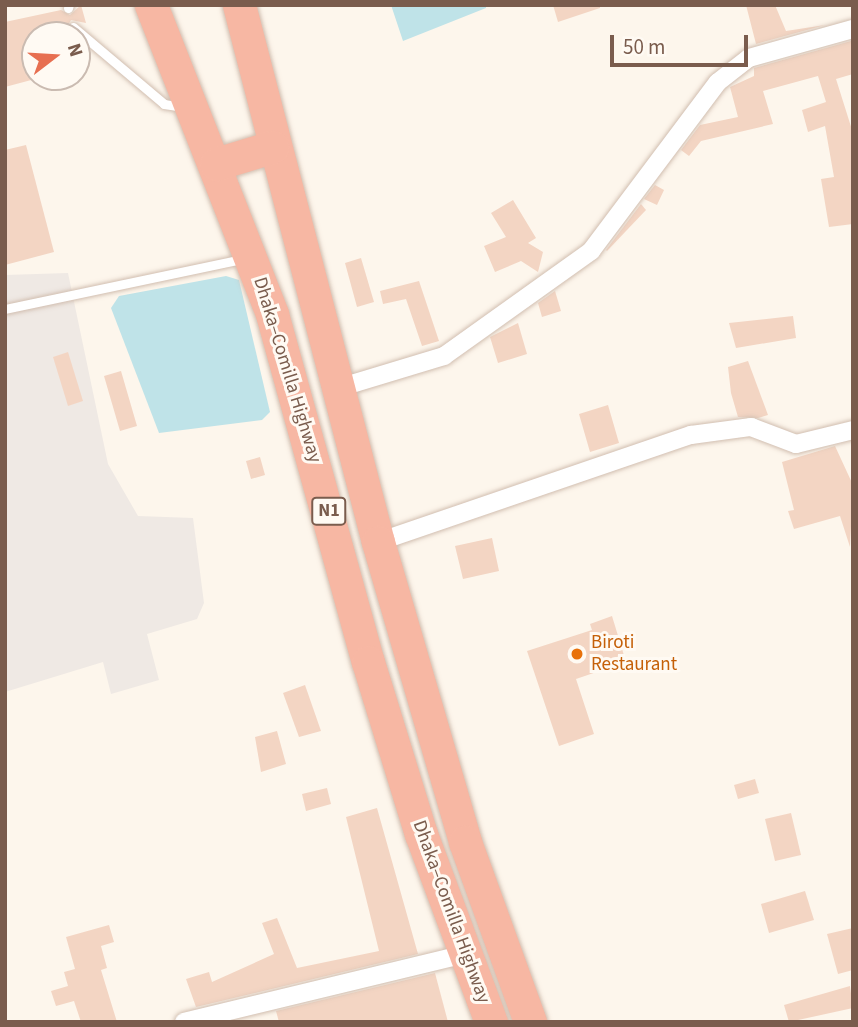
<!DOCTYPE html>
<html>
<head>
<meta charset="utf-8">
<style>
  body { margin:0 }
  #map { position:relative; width:858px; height:1027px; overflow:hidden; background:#fdf6ec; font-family:"Source Sans 3",sans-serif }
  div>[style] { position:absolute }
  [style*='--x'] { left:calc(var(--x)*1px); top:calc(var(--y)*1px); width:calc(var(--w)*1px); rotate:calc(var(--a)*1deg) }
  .industrial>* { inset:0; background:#efe9e4 }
  .water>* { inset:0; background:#bfe3e8 }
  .building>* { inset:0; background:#f3d5c3 }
  .roads { filter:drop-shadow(0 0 2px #d1beb0) drop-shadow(0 0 2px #d1beb0) }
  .lane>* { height:9px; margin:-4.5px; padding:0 4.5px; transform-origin:4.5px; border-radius:4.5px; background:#fff }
  .street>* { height:18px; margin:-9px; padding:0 9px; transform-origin:9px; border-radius:9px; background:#fff }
  .highway>* { height:33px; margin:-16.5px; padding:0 16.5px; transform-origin:16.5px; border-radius:16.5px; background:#f7b7a3 }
  .dots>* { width:19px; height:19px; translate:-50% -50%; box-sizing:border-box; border:4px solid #fffaf3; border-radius:50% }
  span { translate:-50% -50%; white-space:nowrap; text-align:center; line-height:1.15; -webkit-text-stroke:6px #fffaf3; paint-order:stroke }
  .shield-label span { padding:2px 5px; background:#fffaf3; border:2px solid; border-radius:5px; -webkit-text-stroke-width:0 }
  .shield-label { font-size:18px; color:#7a5c4d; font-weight:700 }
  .street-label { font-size:19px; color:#7a5c4d }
  .food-label { font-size:19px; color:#c56008 }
  .left { translate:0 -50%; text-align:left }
  .frame { position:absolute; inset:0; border:7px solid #7a5c4d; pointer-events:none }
  .north { position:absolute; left:21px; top:21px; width:70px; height:70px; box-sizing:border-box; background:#fffaf3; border:2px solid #cabbb1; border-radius:50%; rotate:73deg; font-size:19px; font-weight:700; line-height:28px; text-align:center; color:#7a5c4d }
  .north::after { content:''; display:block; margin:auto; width:24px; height:32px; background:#e76f51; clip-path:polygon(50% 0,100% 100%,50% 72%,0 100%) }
  .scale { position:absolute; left:610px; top:35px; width:138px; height:32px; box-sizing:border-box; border:4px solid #7a5c4d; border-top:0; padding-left:9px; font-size:21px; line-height:24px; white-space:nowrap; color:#7a5c4d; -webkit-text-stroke:5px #fffaf3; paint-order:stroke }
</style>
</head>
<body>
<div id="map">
  <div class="industrial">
    <i style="clip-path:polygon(68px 273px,108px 464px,138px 516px,193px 518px,204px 603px,197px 619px,147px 634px,159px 680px,111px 694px,103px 662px,5px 692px,5px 275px)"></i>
  </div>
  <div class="water">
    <i style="clip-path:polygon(391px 5px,486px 5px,486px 8px,403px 41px)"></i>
    <i style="clip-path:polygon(226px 276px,239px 280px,270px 412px,262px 420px,159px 433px,111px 308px,119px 296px)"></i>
  </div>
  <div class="building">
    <i style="clip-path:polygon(81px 5px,86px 23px,71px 20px,66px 29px,33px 37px,35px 79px,5px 87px,5px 22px,61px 10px,70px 15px)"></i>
    <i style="clip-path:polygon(553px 5px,600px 5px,600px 8px,558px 22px)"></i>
    <i style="clip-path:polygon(746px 5px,775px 5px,786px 31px,825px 25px,756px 44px)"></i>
    <i style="clip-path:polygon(851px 41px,853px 74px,836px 79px,853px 133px,853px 224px,829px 227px,821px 179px,834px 177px,825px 126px,808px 132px,802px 110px,826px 102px,818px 76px,763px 91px,773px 124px,701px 141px,689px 156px,681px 150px,700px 125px,738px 117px,730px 87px,754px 76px,754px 68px)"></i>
    <i style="clip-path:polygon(26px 145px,54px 252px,5px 265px,5px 150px)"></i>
    <i style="clip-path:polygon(655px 185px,664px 190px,657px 205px,644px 199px)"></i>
    <i style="clip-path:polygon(513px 200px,536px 238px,528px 243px,543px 252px,538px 272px,521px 261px,495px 272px,484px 246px,506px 237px,491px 213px)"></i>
    <i style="clip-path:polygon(641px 204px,646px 210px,607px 251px,606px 250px)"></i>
    <i style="clip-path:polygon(361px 258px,374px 302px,357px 307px,345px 263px)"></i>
    <i style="clip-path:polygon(419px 281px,439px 341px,422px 346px,406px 299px,383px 304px,380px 291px)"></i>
    <i style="clip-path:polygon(555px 291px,561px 311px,542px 317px,538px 303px)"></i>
    <i style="clip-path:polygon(793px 316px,796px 338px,736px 348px,729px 323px)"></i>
    <i style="clip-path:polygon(518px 323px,527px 354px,498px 363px,490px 337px)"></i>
    <i style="clip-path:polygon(68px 352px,83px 401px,68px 406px,53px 357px)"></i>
    <i style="clip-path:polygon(748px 361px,768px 415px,758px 418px,738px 417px,731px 393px,728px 367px)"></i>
    <i style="clip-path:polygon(121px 371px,137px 426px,120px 431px,104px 376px)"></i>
    <i style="clip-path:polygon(608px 405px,619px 443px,590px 452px,579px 414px)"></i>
    <i style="clip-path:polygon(835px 446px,853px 485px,850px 547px,840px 516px,794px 529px,788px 511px,794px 510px,782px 462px)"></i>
    <i style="clip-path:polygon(260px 457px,265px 475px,251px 479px,246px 461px)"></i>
    <i style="clip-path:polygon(492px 538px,499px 571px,463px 579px,455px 546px)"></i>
    <i style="clip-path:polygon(612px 616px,626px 662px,576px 679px,594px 734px,559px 746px,527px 651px,592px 630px,590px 624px)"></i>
    <i style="clip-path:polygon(305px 685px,321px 731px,299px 737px,283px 693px)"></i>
    <i style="clip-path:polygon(277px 731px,286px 764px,261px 772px,255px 737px)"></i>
    <i style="clip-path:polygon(755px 779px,759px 793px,738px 799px,734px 785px)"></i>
    <i style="clip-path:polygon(327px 788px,331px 804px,306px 811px,302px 794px)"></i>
    <i style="clip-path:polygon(377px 808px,418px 954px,196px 1007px,186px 979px,209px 972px,212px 982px,274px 954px,262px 923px,277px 918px,297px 968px,379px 951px,346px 817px)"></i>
    <i style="clip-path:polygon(791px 813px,801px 855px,775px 861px,765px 819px)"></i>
    <i style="clip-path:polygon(805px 891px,814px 920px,769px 933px,761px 904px)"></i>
    <i style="clip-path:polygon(109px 925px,114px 942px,101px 946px,107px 968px,101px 970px,117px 1022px,81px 1022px,74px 1001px,56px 1006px,51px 991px,68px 986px,64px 972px,75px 969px,66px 937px)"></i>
    <i style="clip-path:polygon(853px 928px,853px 970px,838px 974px,827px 934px)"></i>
    <i style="clip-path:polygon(435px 973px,448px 1022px,279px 1022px,276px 1011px)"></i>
    <i style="clip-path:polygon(850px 986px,853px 1008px,789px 1022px,784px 1005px)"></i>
  </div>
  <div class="roads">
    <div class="lane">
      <i style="--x:68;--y:8;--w:3;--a:-72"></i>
      <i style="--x:73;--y:27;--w:119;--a:40.2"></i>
      <i style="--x:164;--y:104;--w:20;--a:9"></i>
      <i style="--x:5;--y:309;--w:242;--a:-11.9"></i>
    </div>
    <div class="street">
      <i style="--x:335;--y:389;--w:114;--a:-16.8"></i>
      <i style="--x:444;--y:356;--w:181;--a:-35.5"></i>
      <i style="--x:591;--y:251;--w:211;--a:-53.1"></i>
      <i style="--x:718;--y:82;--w:39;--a:-38"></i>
      <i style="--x:749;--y:58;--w:108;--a:-15.6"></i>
      <i style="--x:378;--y:542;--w:331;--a:-18.9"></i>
      <i style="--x:691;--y:435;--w:61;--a:-7.6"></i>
      <i style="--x:751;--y:427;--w:48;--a:20.7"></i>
      <i style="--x:796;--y:444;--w:59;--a:-13.8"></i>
      <i style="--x:184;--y:1022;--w:290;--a:-13.6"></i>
    </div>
    <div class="highway">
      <i style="--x:151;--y:5;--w:332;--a:68.6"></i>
      <i style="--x:272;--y:314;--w:361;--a:74.6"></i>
      <i style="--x:368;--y:662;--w:180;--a:72.9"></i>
      <i style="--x:421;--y:834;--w:201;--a:69.6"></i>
      <i style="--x:239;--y:5;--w:555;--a:75.49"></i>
      <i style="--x:378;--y:542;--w:312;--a:73.8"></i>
      <i style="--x:465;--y:842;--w:191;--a:70.1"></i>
      <i style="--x:216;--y:164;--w:59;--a:-16.9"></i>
    </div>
  </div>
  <div class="dots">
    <i style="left:577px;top:654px;background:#e8710a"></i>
  </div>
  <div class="shield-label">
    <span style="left:329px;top:511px">N1</span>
  </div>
  <div class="street-label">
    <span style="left:287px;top:370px;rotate:73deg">Dhaka–Comilla Highway</span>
    <span style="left:451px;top:912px;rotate:70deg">Dhaka–Comilla Highway</span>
  </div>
  <div class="food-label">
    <span class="left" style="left:591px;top:654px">Biroti<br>Restaurant</span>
  </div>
  <div class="frame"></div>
  <div class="north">N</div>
  <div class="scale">50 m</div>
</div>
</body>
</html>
